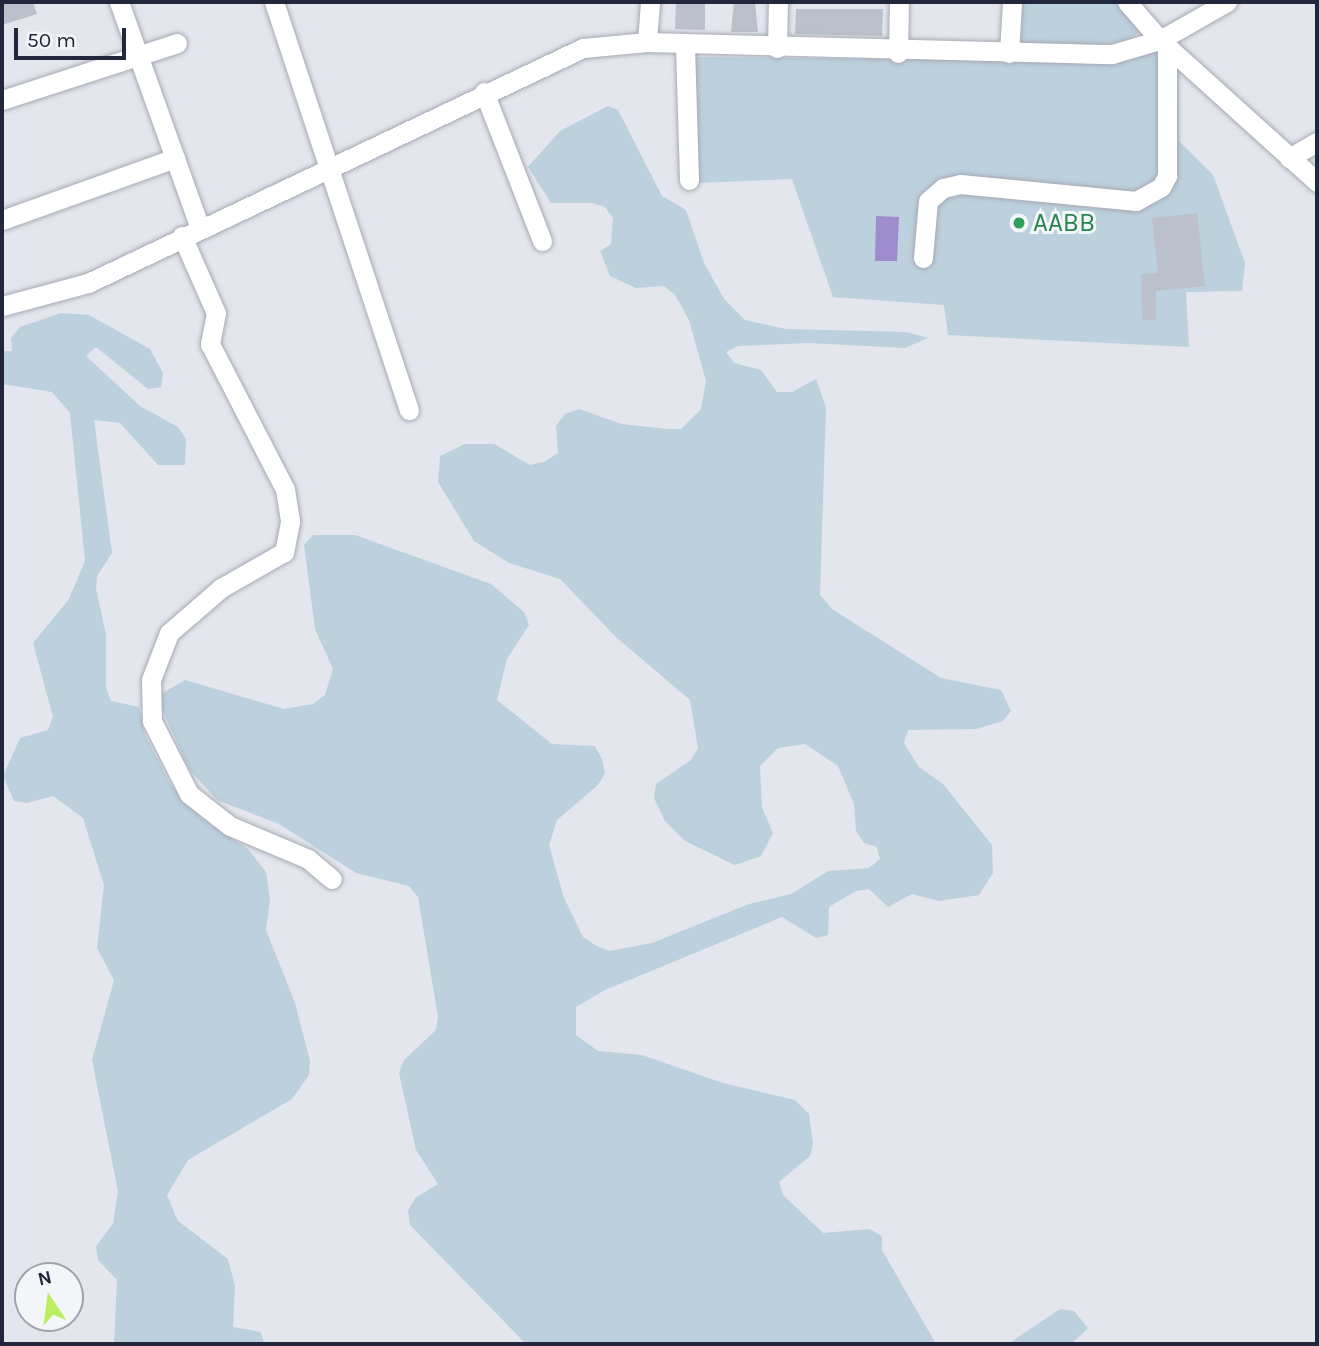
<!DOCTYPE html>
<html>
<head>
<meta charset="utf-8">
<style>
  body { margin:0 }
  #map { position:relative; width:1319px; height:1346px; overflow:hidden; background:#e3e6ec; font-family:Karla,sans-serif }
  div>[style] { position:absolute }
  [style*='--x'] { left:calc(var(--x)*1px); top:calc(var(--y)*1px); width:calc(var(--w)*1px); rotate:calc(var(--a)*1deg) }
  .green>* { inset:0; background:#bcd0dd }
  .water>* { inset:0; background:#9f8ccf }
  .building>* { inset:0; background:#bcc0ca }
  .roads { filter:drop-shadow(0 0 2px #a6a9b4) drop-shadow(0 0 2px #a6a9b4) }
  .minor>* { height:19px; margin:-9.5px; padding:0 9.5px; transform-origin:9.5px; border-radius:9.5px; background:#fff }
  .dots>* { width:19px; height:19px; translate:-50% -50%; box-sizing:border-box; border:4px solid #f3f5f9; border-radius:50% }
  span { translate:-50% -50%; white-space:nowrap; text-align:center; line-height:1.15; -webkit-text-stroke:6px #f3f5f9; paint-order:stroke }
  .leisure-label { font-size:26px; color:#27864d }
  .left { translate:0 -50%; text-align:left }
  .frame { position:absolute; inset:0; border:4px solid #23273d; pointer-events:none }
  .north { position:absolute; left:14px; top:1262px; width:70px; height:70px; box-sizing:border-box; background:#f3f5f9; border:2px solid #a0a3ae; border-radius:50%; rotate:347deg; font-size:19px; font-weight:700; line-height:28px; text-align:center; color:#23273d }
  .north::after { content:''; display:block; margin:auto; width:24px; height:32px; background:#baee5f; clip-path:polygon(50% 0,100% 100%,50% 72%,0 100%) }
  .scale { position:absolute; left:14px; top:28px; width:112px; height:32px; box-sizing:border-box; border:4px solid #23273d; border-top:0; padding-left:9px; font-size:21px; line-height:24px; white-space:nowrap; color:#23273d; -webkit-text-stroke:5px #f3f5f9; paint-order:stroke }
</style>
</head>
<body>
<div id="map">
  <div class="green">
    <i style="clip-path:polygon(1023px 2px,1121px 2px,1141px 31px,1123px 43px,1020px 49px)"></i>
    <i style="clip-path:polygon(1153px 47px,1178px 76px,1179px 141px,1213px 175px,1245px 263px,1242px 291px,1186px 292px,1189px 347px,948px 335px,944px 305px,833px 297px,792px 179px,698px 183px,694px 57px,1008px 60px)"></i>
    <i style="clip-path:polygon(608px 106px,618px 110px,662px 196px,686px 210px,704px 263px,724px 299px,745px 320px,786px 329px,907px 332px,928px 338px,905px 348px,808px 343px,738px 346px,726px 352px,734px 363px,761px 370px,777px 392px,792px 392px,816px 379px,826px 407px,820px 595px,832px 609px,941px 678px,1001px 690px,1011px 711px,1003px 721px,976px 729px,908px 730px,904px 743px,919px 767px,943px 784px,992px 845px,993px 873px,979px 895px,939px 901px,912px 894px,888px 907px,869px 889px,856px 891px,829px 907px,828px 935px,816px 938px,782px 917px,605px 990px,576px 1007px,576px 1035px,598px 1051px,642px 1055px,723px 1083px,795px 1100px,809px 1114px,813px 1143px,810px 1156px,779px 1182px,783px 1195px,823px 1233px,869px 1229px,882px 1236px,882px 1250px,936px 1344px,526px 1344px,410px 1225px,408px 1211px,415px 1198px,438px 1184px,416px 1150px,399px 1073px,404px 1060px,436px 1030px,438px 1017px,418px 897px,409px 886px,356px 873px,279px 824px,217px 800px,189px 769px,161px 707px,161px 694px,185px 680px,284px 709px,313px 704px,325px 695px,333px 669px,315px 629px,304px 545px,313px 535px,355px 535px,491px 584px,524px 612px,529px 625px,507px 659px,497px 700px,552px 744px,595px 746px,602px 759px,605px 773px,598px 785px,557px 820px,549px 845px,564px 898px,583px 937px,595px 945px,609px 951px,652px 943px,749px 904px,791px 894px,828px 871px,869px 868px,880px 859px,877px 847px,864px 843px,856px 831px,854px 804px,838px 766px,805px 744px,778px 748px,760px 766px,762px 808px,773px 833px,761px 856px,735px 865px,685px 841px,665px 821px,654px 798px,656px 784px,691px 760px,698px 748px,690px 700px,616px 637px,560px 579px,509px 563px,474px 541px,438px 482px,440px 456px,465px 444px,494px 444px,530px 465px,544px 462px,558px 453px,556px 426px,565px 414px,579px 409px,622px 424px,667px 429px,681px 429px,701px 409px,706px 381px,689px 320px,675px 295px,664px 286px,636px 288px,610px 276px,600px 251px,611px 244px,613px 218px,605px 207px,592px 203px,551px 203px,528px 167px,560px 131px)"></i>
    <i style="clip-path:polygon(61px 313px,89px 315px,150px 349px,163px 373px,161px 387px,148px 389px,96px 347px,86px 356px,140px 406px,178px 427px,186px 439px,185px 465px,158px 465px,120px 423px,94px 420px,112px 553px,97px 576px,96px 589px,106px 634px,106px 688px,111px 701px,139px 707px,145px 735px,171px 785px,201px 818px,248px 849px,266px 872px,270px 900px,266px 930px,295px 1003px,310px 1061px,309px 1075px,292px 1099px,188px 1160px,167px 1195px,178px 1221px,228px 1259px,235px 1286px,233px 1327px,261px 1332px,264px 1344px,114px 1344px,117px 1280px,98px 1260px,96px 1246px,113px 1224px,118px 1191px,92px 1060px,114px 980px,97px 948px,104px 885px,83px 818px,53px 796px,27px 803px,14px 801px,3px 776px,20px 738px,48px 730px,53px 717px,33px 643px,69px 599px,85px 561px,70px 413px,52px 392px,2px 384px,2px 351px,12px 351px,11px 338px,20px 327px)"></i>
    <i style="clip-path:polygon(1060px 1309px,1074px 1311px,1088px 1328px,1071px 1344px,1008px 1344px)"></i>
  </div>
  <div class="water">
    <i style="clip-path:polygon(876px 216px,899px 217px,897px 261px,875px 261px)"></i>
  </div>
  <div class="building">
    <i style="clip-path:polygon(2px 2px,33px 2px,37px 14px,2px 25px)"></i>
    <i style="clip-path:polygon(734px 2px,755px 2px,758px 32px,731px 32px)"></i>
    <i style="clip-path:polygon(676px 4px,705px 4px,705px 30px,675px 29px)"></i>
    <i style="clip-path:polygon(796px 9px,883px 9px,882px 36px,795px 34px)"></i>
    <i style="clip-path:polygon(1197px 213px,1205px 286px,1156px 291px,1156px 320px,1142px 320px,1141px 274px,1158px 273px,1152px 218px)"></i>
  </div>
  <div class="roads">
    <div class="minor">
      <i style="--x:119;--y:2;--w:238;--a:70.3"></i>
      <i style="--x:274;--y:2;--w:430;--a:71.7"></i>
      <i style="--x:1127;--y:2;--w:50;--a:49"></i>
      <i style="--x:1160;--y:40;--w:212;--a:42.1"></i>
      <i style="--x:647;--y:42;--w:40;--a:-85.7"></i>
      <i style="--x:685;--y:45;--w:135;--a:88.3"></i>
      <i style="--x:777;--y:48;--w:46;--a:-88.8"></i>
      <i style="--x:898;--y:53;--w:51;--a:-88.9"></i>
      <i style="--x:1009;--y:53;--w:51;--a:-86.6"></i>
      <i style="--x:484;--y:92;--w:160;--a:68.7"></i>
      <i style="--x:2;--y:100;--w:184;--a:-18"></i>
      <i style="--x:1289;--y:158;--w:32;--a:-30"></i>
      <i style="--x:2;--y:220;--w:184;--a:-19.7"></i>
      <i style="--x:182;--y:236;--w:84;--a:66.2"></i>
      <i style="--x:216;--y:313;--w:32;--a:101"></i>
      <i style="--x:210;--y:344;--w:163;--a:62.7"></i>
      <i style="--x:285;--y:489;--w:33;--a:81"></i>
      <i style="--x:290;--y:522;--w:31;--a:101"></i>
      <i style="--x:284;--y:552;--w:73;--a:150.3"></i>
      <i style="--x:221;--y:588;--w:69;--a:139.1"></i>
      <i style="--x:169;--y:633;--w:50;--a:111"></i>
      <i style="--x:151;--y:680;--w:41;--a:88.6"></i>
      <i style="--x:152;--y:721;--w:82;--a:63.1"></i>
      <i style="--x:189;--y:794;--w:52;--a:38"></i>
      <i style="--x:230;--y:826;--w:85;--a:22.9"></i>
      <i style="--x:308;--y:859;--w:31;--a:40"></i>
      <i style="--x:923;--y:258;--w:57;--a:-85"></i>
      <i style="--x:928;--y:201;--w:20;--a:-41"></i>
      <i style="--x:943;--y:188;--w:17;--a:-13"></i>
      <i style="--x:960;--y:184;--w:177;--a:5.5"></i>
      <i style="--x:1136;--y:201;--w:29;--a:-29"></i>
      <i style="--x:1161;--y:187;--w:13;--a:-61"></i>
      <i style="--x:1167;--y:176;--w:130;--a:-90"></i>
      <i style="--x:2;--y:306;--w:89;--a:-15"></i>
      <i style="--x:88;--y:283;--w:548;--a:-25.4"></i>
      <i style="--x:583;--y:48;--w:64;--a:-5.4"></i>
      <i style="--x:647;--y:42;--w:465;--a:1.5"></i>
      <i style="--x:1112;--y:54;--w:50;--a:-16.3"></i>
      <i style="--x:1160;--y:40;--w:77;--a:-29.6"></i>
    </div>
  </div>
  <div class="dots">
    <i style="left:1019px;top:223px;background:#2e9e5b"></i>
  </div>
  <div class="leisure-label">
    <span class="left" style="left:1033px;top:223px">AABB</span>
  </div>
  <div class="frame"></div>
  <div class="north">N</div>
  <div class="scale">50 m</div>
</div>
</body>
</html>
